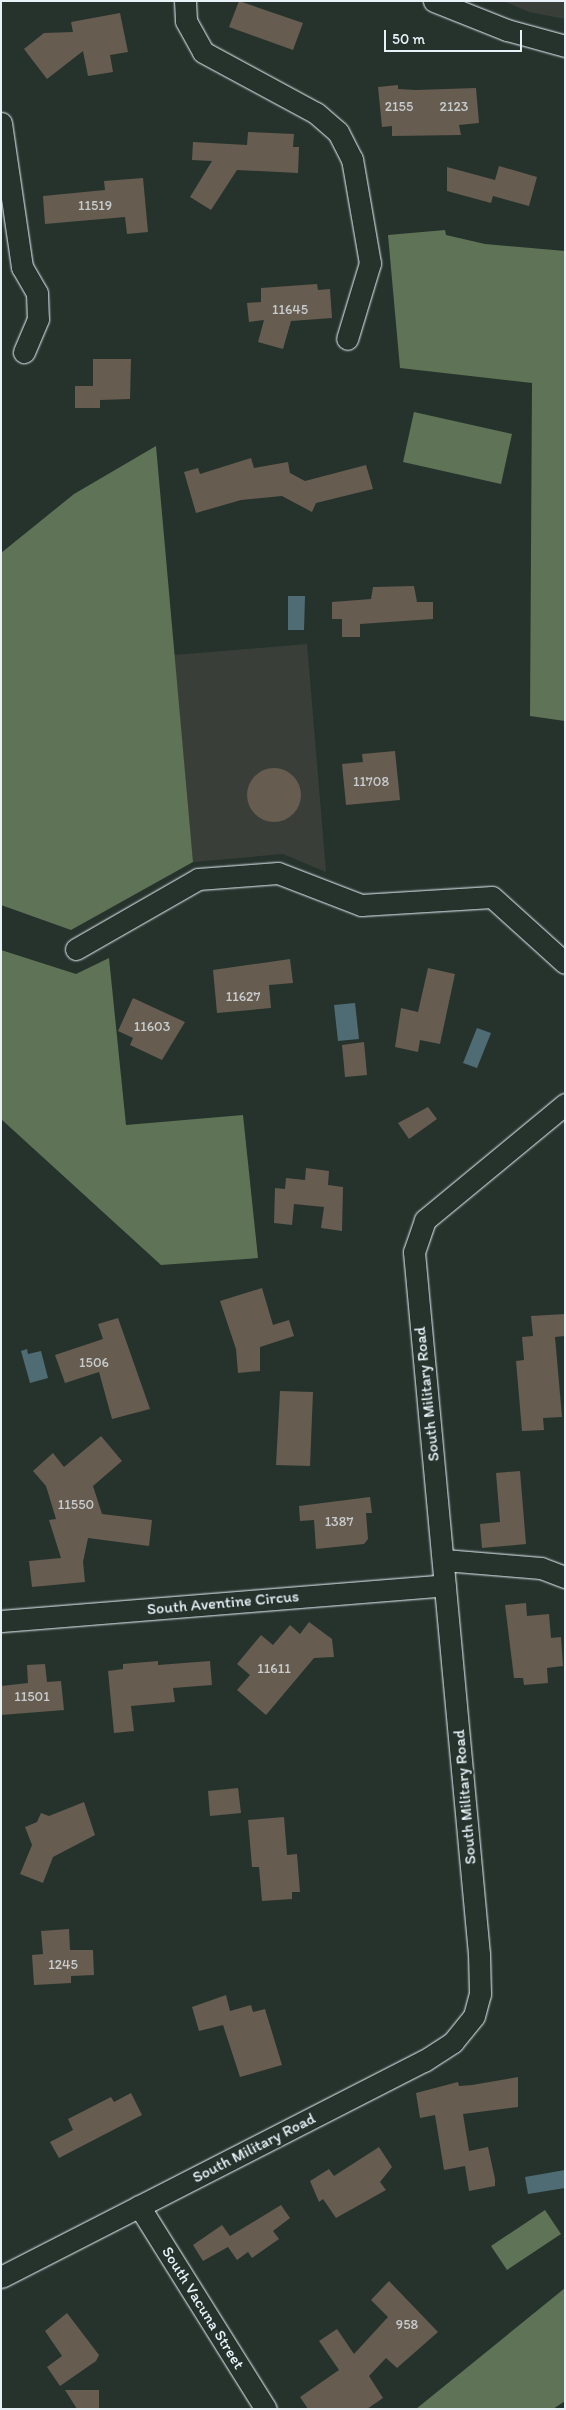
<!DOCTYPE html>
<html>
<head>
<meta charset="utf-8">
<style>
  body { margin:0 }
  #map { position:relative; width:566px; height:2410px; overflow:hidden; background:#26332d; font-family:Itim,sans-serif }
  div>[style] { position:absolute }
  [style*='--x'] { left:calc(var(--x)*1px); top:calc(var(--y)*1px); width:calc(var(--w)*1px); rotate:calc(var(--a)*1deg) }
  .built>* { inset:0; background:#393f38 }
  .green>* { inset:0; background:#5f7356 }
  .water>* { inset:0; background:#4f6c75 }
  .building>* { inset:0; background:#665c50 }
  .round { border-radius:50% }
  .roads { filter:drop-shadow(0 0 1px #e8f1f8) drop-shadow(0 0 1px #e8f1f8) }
  .minor>* { height:21px; margin:-10.5px; padding:0 10.5px; transform-origin:10.5px; border-radius:10.5px; background:#26332d }
  span { translate:-50% -50%; white-space:nowrap; text-align:center; line-height:1.15; -webkit-text-stroke:4.5px #26332d; paint-order:stroke }
  .number-label { font-size:14px; color:#c8ccce }
  .number-label span { -webkit-text-stroke-width:0 }
  .street-label { font-size:16px; color:#e8f1f8 }
  .frame { position:absolute; inset:0; border:2px solid #e8f1f8; pointer-events:none }
  .scale { position:absolute; left:384px; top:30px; width:138px; height:22px; box-sizing:border-box; border:2px solid #e8f1f8; border-top:0; padding-left:6px; font-size:15px; line-height:18px; white-space:nowrap; color:#e8f1f8; -webkit-text-stroke:4px #26332d; paint-order:stroke }
</style>
</head>
<body>
<div id="map">
  <div class="built">
    <i style="clip-path:polygon(503px 1px,565px 1px,565px 19px,529px 12px)"></i>
    <i style="clip-path:polygon(307px 644px,326px 872px,283px 854px,193px 862px,174px 655px)"></i>
  </div>
  <div class="green">
    <i style="clip-path:polygon(445px 230px,446px 235px,485px 244px,565px 251px,565px 721px,530px 716px,532px 383px,400px 368px,388px 235px)"></i>
    <i style="clip-path:polygon(414px 412px,512px 434px,501px 484px,403px 462px)"></i>
    <i style="clip-path:polygon(156px 446px,193px 862px,71px 930px,1px 905px,1px 553px,74px 494px)"></i>
    <i style="clip-path:polygon(1px 950px,76px 974px,109px 958px,126px 1125px,243px 1115px,258px 1258px,161px 1265px,1px 1119px)"></i>
    <i style="clip-path:polygon(545px 2210px,561px 2234px,507px 2270px,491px 2246px)"></i>
    <i style="clip-path:polygon(565px 2288px,565px 2401px,553px 2409px,416px 2409px)"></i>
  </div>
  <div class="water">
    <i style="clip-path:polygon(288px 596px,305px 596px,304px 630px,288px 630px)"></i>
    <i style="clip-path:polygon(355px 1003px,359px 1039px,338px 1041px,334px 1005px)"></i>
    <i style="clip-path:polygon(477px 1028px,491px 1033px,477px 1068px,463px 1063px)"></i>
    <i style="clip-path:polygon(27px 1349px,28px 1354px,41px 1351px,48px 1378px,30px 1383px,21px 1351px)"></i>
    <i style="clip-path:polygon(565px 2170px,565px 2188px,528px 2194px,525px 2177px)"></i>
  </div>
  <div class="building">
    <i style="clip-path:polygon(239px 1px,303px 23px,293px 50px,229px 27px)"></i>
    <i style="clip-path:polygon(120px 13px,128px 52px,110px 55px,113px 72px,88px 76px,83px 51px,47px 79px,24px 49px,44px 33px,73px 32px,71px 22px)"></i>
    <i style="clip-path:polygon(398px 85px,398px 89px,416px 90px,476px 88px,479px 123px,459px 125px,461px 135px,392px 136px,392px 126px,382px 127px,378px 87px)"></i>
    <i style="clip-path:polygon(248px 132px,294px 134px,293px 147px,299px 147px,298px 173px,237px 170px,211px 210px,190px 197px,212px 161px,192px 160px,193px 142px,247px 145px)"></i>
    <i style="clip-path:polygon(499px 166px,537px 177px,529px 206px,493px 196px,491px 203px,447px 191px,447px 167px,495px 180px)"></i>
    <i style="clip-path:polygon(143px 178px,148px 232px,127px 234px,125px 217px,45px 224px,43px 196px,105px 190px,104px 181px)"></i>
    <i style="clip-path:polygon(317px 284px,318px 290px,330px 289px,332px 318px,291px 321px,283px 349px,258px 342px,264px 320px,249px 322px,247px 303px,261px 302px,261px 288px)"></i>
    <i style="clip-path:polygon(93px 359px,131px 359px,130px 399px,100px 400px,100px 408px,75px 408px,75px 386px,93px 386px)"></i>
    <i style="clip-path:polygon(251px 458px,254px 468px,288px 462px,290px 473px,305px 481px,366px 465px,373px 489px,316px 503px,312px 512px,282px 496px,241px 500px,196px 513px,184px 472px,198px 468px,200px 474px)"></i>
    <i style="clip-path:polygon(414px 586px,417px 602px,433px 602px,433px 619px,360px 624px,360px 637px,342px 637px,342px 619px,332px 619px,332px 602px,371px 599px,373px 587px)"></i>
    <i style="clip-path:polygon(395px 751px,400px 800px,346px 805px,342px 764px,363px 762px,362px 754px)"></i>
    <i class="round" style="left:247px;top:768px;width:54px;height:54px"></i>
    <i style="clip-path:polygon(290px 959px,293px 983px,269px 985px,271px 1008px,217px 1013px,213px 970px)"></i>
    <i style="clip-path:polygon(428px 968px,455px 974px,440px 1044px,420px 1040px,418px 1052px,395px 1047px,401px 1008px,418px 1012px)"></i>
    <i style="clip-path:polygon(133px 998px,185px 1022px,162px 1060px,130px 1045px,133px 1038px,118px 1031px)"></i>
    <i style="clip-path:polygon(364px 1042px,367px 1075px,345px 1077px,342px 1045px)"></i>
    <i style="clip-path:polygon(428px 1107px,437px 1119px,409px 1139px,398px 1123px)"></i>
    <i style="clip-path:polygon(306px 1168px,329px 1171px,328px 1185px,343px 1187px,342px 1231px,321px 1228px,324px 1207px,294px 1204px,292px 1225px,274px 1223px,275px 1188px,285px 1189px,286px 1178px,305px 1180px)"></i>
    <i style="clip-path:polygon(262px 1288px,273px 1325px,289px 1320px,294px 1336px,260px 1347px,260px 1371px,238px 1373px,236px 1349px,220px 1301px)"></i>
    <i style="clip-path:polygon(565px 1314px,565px 1336px,555px 1337px,562px 1417px,543px 1418px,544px 1430px,522px 1431px,516px 1361px,524px 1360px,522px 1337px,533px 1336px,531px 1316px)"></i>
    <i style="clip-path:polygon(118px 1318px,150px 1409px,112px 1419px,99px 1372px,65px 1383px,55px 1355px,103px 1339px,98px 1324px)"></i>
    <i style="clip-path:polygon(280px 1391px,313px 1392px,310px 1466px,276px 1465px)"></i>
    <i style="clip-path:polygon(101px 1436px,122px 1461px,93px 1486px,102px 1514px,152px 1520px,149px 1546px,88px 1538px,83px 1562px,85px 1582px,32px 1587px,29px 1561px,61px 1558px,49px 1520px,56px 1519px,46px 1486px,33px 1471px,53px 1453px,64px 1467px)"></i>
    <i style="clip-path:polygon(520px 1471px,526px 1544px,482px 1548px,480px 1524px,500px 1522px,496px 1473px)"></i>
    <i style="clip-path:polygon(370px 1497px,372px 1513px,366px 1513px,368px 1539px,364px 1544px,316px 1549px,314px 1520px,300px 1521px,299px 1506px)"></i>
    <i style="clip-path:polygon(526px 1603px,527px 1616px,549px 1614px,551px 1638px,561px 1637px,563px 1666px,547px 1668px,548px 1683px,524px 1685px,523px 1678px,514px 1678px,505px 1605px)"></i>
    <i style="clip-path:polygon(309px 1622px,332px 1639px,334px 1657px,314px 1658px,266px 1715px,237px 1690px,250px 1675px,237px 1664px,261px 1635px,273px 1645px,290px 1625px,300px 1634px)"></i>
    <i style="clip-path:polygon(158px 1661px,158px 1665px,210px 1661px,212px 1685px,173px 1688px,175px 1702px,131px 1706px,134px 1731px,114px 1733px,108px 1671px,123px 1669px,123px 1664px)"></i>
    <i style="clip-path:polygon(45px 1664px,47px 1682px,61px 1681px,64px 1710px,1px 1715px,1px 1686px,28px 1683px,27px 1665px)"></i>
    <i style="clip-path:polygon(238px 1788px,241px 1813px,210px 1816px,208px 1791px)"></i>
    <i style="clip-path:polygon(84px 1802px,95px 1835px,53px 1857px,43px 1883px,20px 1874px,32px 1845px,25px 1827px,37px 1822px,41px 1813px,49px 1816px)"></i>
    <i style="clip-path:polygon(284px 1817px,287px 1855px,297px 1854px,300px 1892px,292px 1892px,292px 1899px,262px 1901px,259px 1867px,252px 1867px,248px 1820px)"></i>
    <i style="clip-path:polygon(69px 1929px,70px 1950px,93px 1950px,94px 1975px,71px 1976px,71px 1983px,34px 1985px,32px 1955px,43px 1954px,41px 1931px)"></i>
    <i style="clip-path:polygon(226px 1995px,230px 2011px,251px 2005px,253px 2012px,265px 2009px,282px 2065px,240px 2077px,223px 2025px,199px 2031px,192px 2007px)"></i>
    <i style="clip-path:polygon(518px 2077px,518px 2107px,463px 2114px,469px 2151px,488px 2147px,495px 2179px,495px 2186px,469px 2191px,465px 2166px,444px 2170px,435px 2115px,420px 2118px,416px 2093px,458px 2082px,459px 2086px,472px 2085px)"></i>
    <i style="clip-path:polygon(131px 2093px,142px 2115px,59px 2158px,50px 2142px,73px 2130px,68px 2119px,111px 2097px,114px 2102px)"></i>
    <i style="clip-path:polygon(379px 2147px,392px 2167px,380px 2182px,386px 2190px,336px 2218px,323px 2199px,319px 2202px,310px 2181px,329px 2169px,334px 2176px)"></i>
    <i style="clip-path:polygon(281px 2205px,290px 2218px,273px 2231px,279px 2239px,252px 2258px,248px 2252px,237px 2260px,228px 2247px,203px 2261px,193px 2245px,222px 2225px,230px 2236px)"></i>
    <i style="clip-path:polygon(389px 2281px,438px 2332px,397px 2368px,386px 2358px,369px 2376px,383px 2398px,367px 2409px,308px 2409px,300px 2397px,339px 2370px,319px 2341px,337px 2329px,354px 2354px,388px 2317px,371px 2300px)"></i>
    <i style="clip-path:polygon(67px 2313px,99px 2355px,96px 2361px,60px 2386px,47px 2367px,62px 2356px,45px 2331px)"></i>
    <i style="clip-path:polygon(65px 2390px,99px 2390px,99px 2409px,77px 2409px)"></i>
  </div>
  <div class="roads">
    <div class="minor">
      <i style="--x:185;--y:1;--w:20;--a:87"></i>
      <i style="--x:186;--y:21;--w:35;--a:61"></i>
      <i style="--x:203;--y:52;--w:128;--a:28.4"></i>
      <i style="--x:316;--y:113;--w:29;--a:41"></i>
      <i style="--x:338;--y:132;--w:30;--a:63"></i>
      <i style="--x:352;--y:159;--w:106;--a:80.2"></i>
      <i style="--x:370;--y:263;--w:79;--a:106.8"></i>
      <i style="--x:434;--y:1;--w:79;--a:21.7"></i>
      <i style="--x:507;--y:30;--w:60;--a:15.4"></i>
      <i style="--x:1;--y:123;--w:146;--a:81.7"></i>
      <i style="--x:22;--y:267;--w:30;--a:60"></i>
      <i style="--x:37;--y:293;--w:26;--a:88"></i>
      <i style="--x:38;--y:319;--w:36;--a:113"></i>
      <i style="--x:76;--y:949;--w:141;--a:-29.8"></i>
      <i style="--x:198;--y:879;--w:80;--a:-4.3"></i>
      <i style="--x:278;--y:873;--w:89;--a:21.1"></i>
      <i style="--x:361;--y:905;--w:131;--a:-3.5"></i>
      <i style="--x:492;--y:897;--w:98;--a:42.1"></i>
      <i style="--x:444;--y:1560;--w:97;--a:4.7"></i>
      <i style="--x:541;--y:1568;--w:26;--a:21"></i>
      <i style="--x:1;--y:1621;--w:445;--a:-4.6"></i>
      <i style="--x:139;--y:2206;--w:239;--a:58"></i>
      <i style="--x:1;--y:2277;--w:475;--a:-27.1"></i>
      <i style="--x:424;--y:2061;--w:35;--a:-33"></i>
      <i style="--x:453;--y:2042;--w:33;--a:-51"></i>
      <i style="--x:474;--y:2016;--w:23;--a:-75"></i>
      <i style="--x:480;--y:1994;--w:40;--a:-91.4"></i>
      <i style="--x:479;--y:1954;--w:705;--a:-95.29"></i>
      <i style="--x:414;--y:1252;--w:34;--a:-71"></i>
      <i style="--x:425;--y:1220;--w:182;--a:-39.6"></i>
    </div>
  </div>
  <div class="number-label">
    <span style="left:399px;top:107px">2155</span>
    <span style="left:454px;top:107px">2123</span>
    <span style="left:95px;top:206px">11519</span>
    <span style="left:290px;top:310px">11645</span>
    <span style="left:371px;top:782px">11708</span>
    <span style="left:243px;top:997px">11627</span>
    <span style="left:152px;top:1027px">11603</span>
    <span style="left:94px;top:1363px">1506</span>
    <span style="left:76px;top:1505px">11550</span>
    <span style="left:339px;top:1522px">1387</span>
    <span style="left:274px;top:1669px">11611</span>
    <span style="left:32px;top:1697px">11501</span>
    <span style="left:63px;top:1965px">1245</span>
    <span style="left:407px;top:2325px">958</span>
  </div>
  <div class="street-label">
    <span style="left:427px;top:1394px;rotate:-96deg">South Military Road</span>
    <span style="left:223px;top:1603px;rotate:-5deg">South Aventine Circus</span>
    <span style="left:465px;top:1797px;rotate:-95deg">South Military Road</span>
    <span style="left:254px;top:2148px;rotate:-27deg">South Military Road</span>
    <span style="left:203px;top:2308px;rotate:58deg">South Vacuna Street</span>
  </div>
  <div class="frame"></div>
  <div class="scale">50 m</div>
</div>
</body>
</html>
